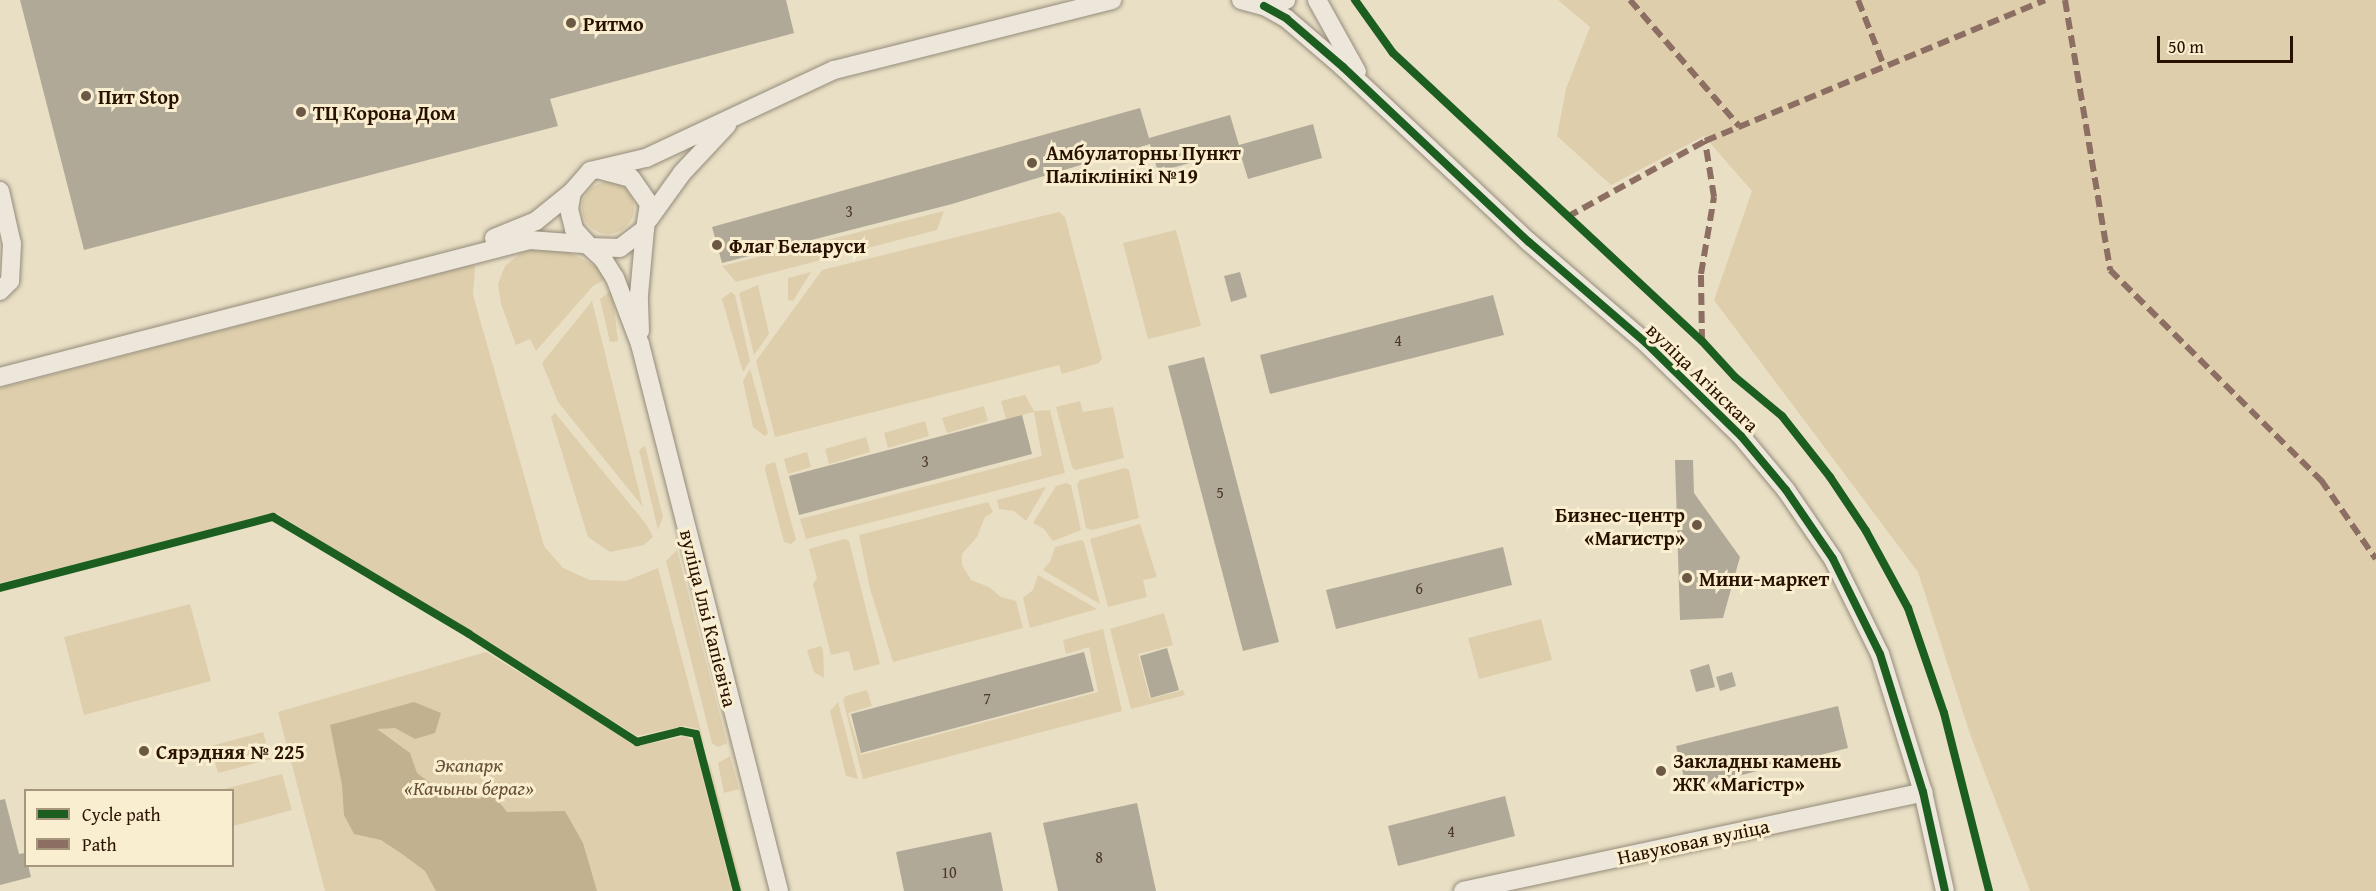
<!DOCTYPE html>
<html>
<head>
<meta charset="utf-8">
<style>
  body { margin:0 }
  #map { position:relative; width:2376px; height:891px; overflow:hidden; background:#e9dfc5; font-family:"Gentium Book Plus",serif }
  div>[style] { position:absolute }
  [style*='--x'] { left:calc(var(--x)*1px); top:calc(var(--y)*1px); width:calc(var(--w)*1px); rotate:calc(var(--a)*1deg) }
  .green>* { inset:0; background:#deceac }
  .round { border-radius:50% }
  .water>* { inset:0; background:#c2b18f }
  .building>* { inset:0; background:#b1a997 }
  .roads { filter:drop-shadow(0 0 2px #948b7a) drop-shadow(0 0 2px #948b7a) }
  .minor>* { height:18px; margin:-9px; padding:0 9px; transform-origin:9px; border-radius:9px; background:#ece7da }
  .quiet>* { height:6px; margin-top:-3px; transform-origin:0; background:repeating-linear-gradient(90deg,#8d6e63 0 12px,transparent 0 18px) }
  .cycleway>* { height:8px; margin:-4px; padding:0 4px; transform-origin:4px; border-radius:4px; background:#1b5e20 }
  .dots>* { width:16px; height:16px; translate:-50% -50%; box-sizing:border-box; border:3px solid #faeed0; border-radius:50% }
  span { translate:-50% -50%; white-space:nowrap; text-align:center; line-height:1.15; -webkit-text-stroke:6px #faeed0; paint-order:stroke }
  .number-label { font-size:16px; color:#4b3726 }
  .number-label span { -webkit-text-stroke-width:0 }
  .poi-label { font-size:20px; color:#291100; font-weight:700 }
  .left { translate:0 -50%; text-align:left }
  .right { translate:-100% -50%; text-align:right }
  .street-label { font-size:20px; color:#291100 }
  .park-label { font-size:20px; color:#654f35; font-style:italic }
  .legend { position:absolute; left:24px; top:789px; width:210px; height:78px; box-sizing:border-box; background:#faeed0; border:2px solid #a6967d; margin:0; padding:8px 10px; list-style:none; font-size:18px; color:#291100 }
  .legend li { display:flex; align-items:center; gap:12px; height:30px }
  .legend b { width:30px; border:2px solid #a6967d }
  .scale { position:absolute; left:2157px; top:36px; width:136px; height:27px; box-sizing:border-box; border:3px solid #291100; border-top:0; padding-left:8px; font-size:18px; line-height:21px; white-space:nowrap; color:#291100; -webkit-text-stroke:4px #faeed0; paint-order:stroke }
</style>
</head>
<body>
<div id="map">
  <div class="green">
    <i style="clip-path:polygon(1558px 0,2376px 0,2376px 891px,2030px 891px,1970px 734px,1918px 572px,1714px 300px,1752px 191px,1704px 136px,1611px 185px,1557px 136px,1566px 89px,1590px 27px)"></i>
    <i class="round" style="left:582px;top:182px;width:52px;height:52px"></i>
    <i style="clip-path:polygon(944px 211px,937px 230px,736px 282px,722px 266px)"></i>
    <i style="clip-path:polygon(1059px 212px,1065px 217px,1102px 358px,1099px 363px,1062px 374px,1059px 365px,775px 437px,756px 361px,822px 270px)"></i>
    <i style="clip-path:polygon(1176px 230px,1201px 326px,1148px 339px,1123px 243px)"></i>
    <i style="clip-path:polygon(533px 249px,566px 251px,598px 267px,606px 279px,593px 286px,536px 351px,530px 339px,516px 345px,501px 304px,498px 284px,505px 266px,519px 254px)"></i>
    <i style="clip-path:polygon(471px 265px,475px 267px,473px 295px,544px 546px,563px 568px,590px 580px,626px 581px,658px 568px,706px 750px,698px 729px,684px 726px,637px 736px,276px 513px,0 583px,0 388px)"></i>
    <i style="clip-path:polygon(811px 272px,793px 301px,788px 300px,788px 278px)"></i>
    <i style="clip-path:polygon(758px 285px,769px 334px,754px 355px,739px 293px)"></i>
    <i style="clip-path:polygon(612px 290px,618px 341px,610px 342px,600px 299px)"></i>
    <i style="clip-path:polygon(731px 292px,735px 295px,750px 361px,743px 372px,722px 299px)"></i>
    <i style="clip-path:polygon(592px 301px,643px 507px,558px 402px,542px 363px)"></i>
    <i style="clip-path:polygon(750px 369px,768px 433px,765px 436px,753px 427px,743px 381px)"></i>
    <i style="clip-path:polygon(1025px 395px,1034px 411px,1050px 410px,1065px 473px,806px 539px,800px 519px,1042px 456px,1034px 412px,1006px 419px,1001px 401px)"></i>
    <i style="clip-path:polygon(1080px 401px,1083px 412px,1113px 407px,1124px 458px,1075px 470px,1072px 467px,1056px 407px)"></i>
    <i style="clip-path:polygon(984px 406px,988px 421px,947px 433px,942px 418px)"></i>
    <i style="clip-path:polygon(555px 413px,646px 524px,653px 537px,644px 545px,610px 552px,588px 537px,551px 417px)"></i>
    <i style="clip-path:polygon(925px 421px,929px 436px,888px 448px,884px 433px)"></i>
    <i style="clip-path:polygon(866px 437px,870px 452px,829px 464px,825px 449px)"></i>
    <i style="clip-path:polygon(645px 446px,663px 517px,658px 530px,639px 450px)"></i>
    <i style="clip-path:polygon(807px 452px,811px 467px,788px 474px,784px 459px)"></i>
    <i style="clip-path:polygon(775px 462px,796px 540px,791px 544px,784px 542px,765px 470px,766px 465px)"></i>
    <i style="clip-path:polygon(1125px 468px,1129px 470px,1139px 518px,1092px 530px,1086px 528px,1077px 484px,1080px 480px)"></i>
    <i style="clip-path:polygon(1066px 483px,1071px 485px,1081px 530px,1053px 541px,1044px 529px,1033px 523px,1056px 486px)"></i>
    <i style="clip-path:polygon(1046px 487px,1026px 521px,1014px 511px,999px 509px,997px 500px)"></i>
    <i style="clip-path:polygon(988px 502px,993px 512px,985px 517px,977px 537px,962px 554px,962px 565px,971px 580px,989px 587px,1001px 597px,1016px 601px,1023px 628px,893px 662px,870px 589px,859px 535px)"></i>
    <i style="clip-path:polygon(1140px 524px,1157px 577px,1143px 580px,1147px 597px,1108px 607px,1090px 539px)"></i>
    <i style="clip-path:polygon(844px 539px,849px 541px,880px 664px,854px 671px,849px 651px,831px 655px,813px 584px,817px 578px,809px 549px)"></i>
    <i style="clip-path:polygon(1081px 540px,1084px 542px,1100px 604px,1043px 570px,1050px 562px,1055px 547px)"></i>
    <i style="clip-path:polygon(677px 550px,727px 743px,718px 747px,712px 743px,666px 561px)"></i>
    <i style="clip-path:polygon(1038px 575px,1097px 609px,1030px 628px,1023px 598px,1033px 590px)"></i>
    <i style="clip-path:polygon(190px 604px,211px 681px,84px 715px,64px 637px)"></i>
    <i style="clip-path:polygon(1164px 613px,1173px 645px,1138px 654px,1150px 699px,1183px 690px,1185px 695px,1131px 709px,1110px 629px)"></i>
    <i style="clip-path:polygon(1541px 619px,1552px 660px,1479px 679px,1468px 638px)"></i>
    <i style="clip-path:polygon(1103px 629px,1122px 711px,863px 779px,843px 700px,846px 696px,867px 690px,872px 706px,848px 713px,861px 755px,1098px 692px,1089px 647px,1066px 654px,1063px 640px)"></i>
    <i style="clip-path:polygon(821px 646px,823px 650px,824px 678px,814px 672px,807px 650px)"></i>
    <i style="clip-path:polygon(486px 652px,638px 746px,685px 736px,693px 741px,732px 891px,325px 891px,278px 712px)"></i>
    <i style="clip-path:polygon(838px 702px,858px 779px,846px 776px,830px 711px)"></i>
    <i style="clip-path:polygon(263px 732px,271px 759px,218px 773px,211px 746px)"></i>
    <i style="clip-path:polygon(730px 756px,739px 789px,724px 793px,718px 763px)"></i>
    <i style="clip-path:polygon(708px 763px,710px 764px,743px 891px,740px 891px)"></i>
    <i style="clip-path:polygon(282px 774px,292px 810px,233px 826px,232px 790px,220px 790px)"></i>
  </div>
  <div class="water">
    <i style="clip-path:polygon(414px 702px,441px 713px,435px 733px,415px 739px,395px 728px,377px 729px,410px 753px,417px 773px,442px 792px,479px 799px,491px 792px,507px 812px,565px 811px,583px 843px,597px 891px,436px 891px,425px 871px,402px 854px,381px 840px,354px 834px,344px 815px,342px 785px,330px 725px)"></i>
  </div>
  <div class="building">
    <i style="clip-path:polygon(20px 0,786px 0,794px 33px,550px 99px,558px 126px,84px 250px)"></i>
    <i style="clip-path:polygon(1140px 108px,1149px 138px,1230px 115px,1239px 145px,1313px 124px,1322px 158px,1248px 179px,1239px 149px,1158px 172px,1150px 144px,952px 204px,722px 263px,712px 227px)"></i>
    <i style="clip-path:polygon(1240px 272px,1247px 297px,1231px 302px,1224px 276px)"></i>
    <i style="clip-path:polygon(1493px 295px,1504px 335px,1270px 394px,1260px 355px)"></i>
    <i style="clip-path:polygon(1204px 357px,1279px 642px,1243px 651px,1168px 366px)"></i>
    <i style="clip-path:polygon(1022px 415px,1032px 454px,799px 515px,789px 476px)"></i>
    <i style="clip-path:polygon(1675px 460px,1693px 460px,1694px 493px,1740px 557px,1723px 618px,1680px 620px)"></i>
    <i style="clip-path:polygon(1503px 547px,1512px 585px,1336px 629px,1326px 590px)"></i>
    <i style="clip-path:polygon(1167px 648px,1179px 690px,1151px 698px,1140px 656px)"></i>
    <i style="clip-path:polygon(1084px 652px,1094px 691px,861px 753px,851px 714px)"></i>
    <i style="clip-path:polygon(1709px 664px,1715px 687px,1696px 692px,1690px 670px)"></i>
    <i style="clip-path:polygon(1732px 672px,1736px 686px,1720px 691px,1716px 677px)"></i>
    <i style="clip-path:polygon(1838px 706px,1848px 748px,1687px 789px,1676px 746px)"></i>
    <i style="clip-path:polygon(1505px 796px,1515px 836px,1398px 866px,1388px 826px)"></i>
    <i style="clip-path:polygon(5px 799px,19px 854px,25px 853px,31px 877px,0 885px,0 800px)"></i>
    <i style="clip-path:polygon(1137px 803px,1156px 891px,1058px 891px,1043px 823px)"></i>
    <i style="clip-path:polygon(991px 832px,1003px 891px,904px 891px,896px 852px)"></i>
  </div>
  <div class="roads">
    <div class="minor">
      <i style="--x:1241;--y:0;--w:24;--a:15"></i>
      <i style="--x:1264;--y:6;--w:23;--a:-15"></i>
      <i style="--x:1317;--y:0;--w:82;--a:60.9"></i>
      <i style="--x:1264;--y:6;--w:26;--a:29"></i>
      <i style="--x:1287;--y:19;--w:74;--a:40.6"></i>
      <i style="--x:1343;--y:67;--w:255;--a:43.3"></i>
      <i style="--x:1529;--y:242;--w:155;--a:40.8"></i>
      <i style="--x:1646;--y:343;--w:133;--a:44.4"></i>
      <i style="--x:1741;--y:436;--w:70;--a:50.2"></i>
      <i style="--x:1786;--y:490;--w:83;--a:55.7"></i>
      <i style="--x:1833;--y:559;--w:106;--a:63.7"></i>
      <i style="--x:1880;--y:654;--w:145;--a:72.7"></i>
      <i style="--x:1923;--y:792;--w:101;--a:77.5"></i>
      <i style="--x:601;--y:170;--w:31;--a:15"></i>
      <i style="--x:631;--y:178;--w:32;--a:55"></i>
      <i style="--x:649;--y:204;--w:25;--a:99"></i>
      <i style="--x:645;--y:229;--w:31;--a:143"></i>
      <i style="--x:620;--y:248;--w:30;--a:-178"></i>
      <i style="--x:590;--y:247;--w:24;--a:-132"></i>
      <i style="--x:574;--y:229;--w:21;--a:-104"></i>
      <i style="--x:569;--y:209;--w:17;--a:-80"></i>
      <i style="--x:572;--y:192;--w:28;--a:-49"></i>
      <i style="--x:590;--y:171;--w:57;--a:-13.1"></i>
      <i style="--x:646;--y:158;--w:208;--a:-25.1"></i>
      <i style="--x:834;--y:70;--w:287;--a:-14.1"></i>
      <i style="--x:0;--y:191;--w:54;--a:77.2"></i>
      <i style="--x:12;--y:244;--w:37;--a:93"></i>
      <i style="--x:10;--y:281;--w:14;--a:135"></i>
      <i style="--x:649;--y:219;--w:57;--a:-54.3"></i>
      <i style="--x:682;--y:173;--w:66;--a:-46.8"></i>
      <i style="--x:494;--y:238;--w:45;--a:-22"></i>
      <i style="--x:536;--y:221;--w:46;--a:-38.9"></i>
      <i style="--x:590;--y:247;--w:18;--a:43"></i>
      <i style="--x:603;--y:259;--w:22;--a:58"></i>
      <i style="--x:615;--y:278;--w:71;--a:69.3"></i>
      <i style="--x:640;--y:344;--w:564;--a:75.74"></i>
      <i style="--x:640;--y:331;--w:36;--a:-92"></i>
      <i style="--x:639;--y:295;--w:66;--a:-84.8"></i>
      <i style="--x:0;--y:377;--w:547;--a:-14.49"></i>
      <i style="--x:530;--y:240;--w:53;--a:4.3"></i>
      <i style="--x:1463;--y:891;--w:471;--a:-12.1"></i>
    </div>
  </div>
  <div class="quiet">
    <i style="--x:1630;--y:0;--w:167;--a:49.1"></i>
    <i style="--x:1858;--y:0;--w:71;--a:68.5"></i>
    <i style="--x:2065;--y:0;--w:274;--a:80.5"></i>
    <i style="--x:2110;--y:270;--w:298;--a:44.9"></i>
    <i style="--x:2321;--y:480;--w:96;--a:55.2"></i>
    <i style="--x:1567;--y:217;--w:158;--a:-28.8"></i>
    <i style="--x:1705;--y:141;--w:368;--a:-22.5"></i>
    <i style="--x:1702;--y:341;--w:67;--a:-90.9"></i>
    <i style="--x:1701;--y:274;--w:78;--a:-80.4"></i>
    <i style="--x:1714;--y:197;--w:57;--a:-99.1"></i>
  </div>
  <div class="cycleway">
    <i style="--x:1355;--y:0;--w:65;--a:54.4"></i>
    <i style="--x:1393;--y:53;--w:422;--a:43"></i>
    <i style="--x:1702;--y:341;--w:49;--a:47.5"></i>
    <i style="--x:1735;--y:377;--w:61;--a:39.7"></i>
    <i style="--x:1782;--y:416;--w:78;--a:51.8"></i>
    <i style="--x:1830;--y:477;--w:65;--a:56.3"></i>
    <i style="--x:1866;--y:531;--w:88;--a:61.4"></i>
    <i style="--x:1908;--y:608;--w:111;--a:71.1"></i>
    <i style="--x:1944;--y:713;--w:184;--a:75.8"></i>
    <i style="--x:1264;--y:6;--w:26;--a:29"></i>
    <i style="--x:1287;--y:19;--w:74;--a:40.6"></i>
    <i style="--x:1343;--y:67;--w:255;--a:43.3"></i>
    <i style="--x:1529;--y:242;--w:155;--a:40.8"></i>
    <i style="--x:1646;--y:343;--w:133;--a:44.4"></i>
    <i style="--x:1741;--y:436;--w:70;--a:50.2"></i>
    <i style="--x:1786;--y:490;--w:83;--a:55.7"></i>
    <i style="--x:1833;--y:559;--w:106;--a:63.7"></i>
    <i style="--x:1880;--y:654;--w:145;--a:72.7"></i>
    <i style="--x:1923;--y:792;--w:101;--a:77.5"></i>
    <i style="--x:0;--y:588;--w:282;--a:-14.6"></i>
    <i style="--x:273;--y:517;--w:228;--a:30.8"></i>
    <i style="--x:469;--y:634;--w:200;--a:32.7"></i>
    <i style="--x:637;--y:742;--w:45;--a:-14"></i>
    <i style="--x:681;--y:731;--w:15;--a:11"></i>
    <i style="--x:696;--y:734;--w:162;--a:75.4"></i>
  </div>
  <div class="dots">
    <i style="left:571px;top:23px;background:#6c5945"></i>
    <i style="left:86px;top:96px;background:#6c5945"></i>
    <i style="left:301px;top:112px;background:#6c5945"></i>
    <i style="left:1032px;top:163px;background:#6c5945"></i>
    <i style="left:717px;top:245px;background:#6c5945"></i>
    <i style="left:1697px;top:525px;background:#6c5945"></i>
    <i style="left:1687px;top:578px;background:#6c5945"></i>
    <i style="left:144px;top:751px;background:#6c5945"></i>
    <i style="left:1661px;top:771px;background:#6c5945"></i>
  </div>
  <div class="number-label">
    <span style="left:849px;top:211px">3</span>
    <span style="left:1398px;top:340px">4</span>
    <span style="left:925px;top:461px">3</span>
    <span style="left:1220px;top:492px">5</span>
    <span style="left:1419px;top:588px">6</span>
    <span style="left:987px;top:698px">7</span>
    <span style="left:1451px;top:831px">4</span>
    <span style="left:1099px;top:857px">8</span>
    <span style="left:949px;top:872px">10</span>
  </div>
  <div class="poi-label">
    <span class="left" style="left:583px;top:23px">Ритмо</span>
    <span class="left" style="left:98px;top:96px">Пит Stop</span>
    <span class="left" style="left:313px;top:112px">ТЦ Корона Дом</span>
    <span class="left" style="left:1046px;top:164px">Амбулаторны Пункт<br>Паліклінікі №19</span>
    <span class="left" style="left:729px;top:245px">Флаг Беларуси</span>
    <span class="right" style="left:1685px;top:526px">Бизнес-центр<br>«Магистр»</span>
    <span class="left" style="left:1699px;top:578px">Мини-маркет</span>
    <span class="left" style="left:156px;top:751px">Сярэдняя № 225</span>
    <span class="left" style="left:1673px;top:772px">Закладны камень<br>ЖК «Магістр»</span>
  </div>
  <div class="street-label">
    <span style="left:1703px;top:377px;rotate:44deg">вуліца Агінскага</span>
    <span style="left:709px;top:618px;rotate:76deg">вуліца Ільі Капіевіча</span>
    <span style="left:1693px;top:841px;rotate:-12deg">Навуковая вуліца</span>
  </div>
  <div class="park-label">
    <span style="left:469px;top:776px">Экапарк<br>«Качыны бераг»</span>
  </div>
  <ul class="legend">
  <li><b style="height:8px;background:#1b5e20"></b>Cycle path</li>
  <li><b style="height:8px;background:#8d6e63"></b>Path</li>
  </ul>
  <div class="scale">50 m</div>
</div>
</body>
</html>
